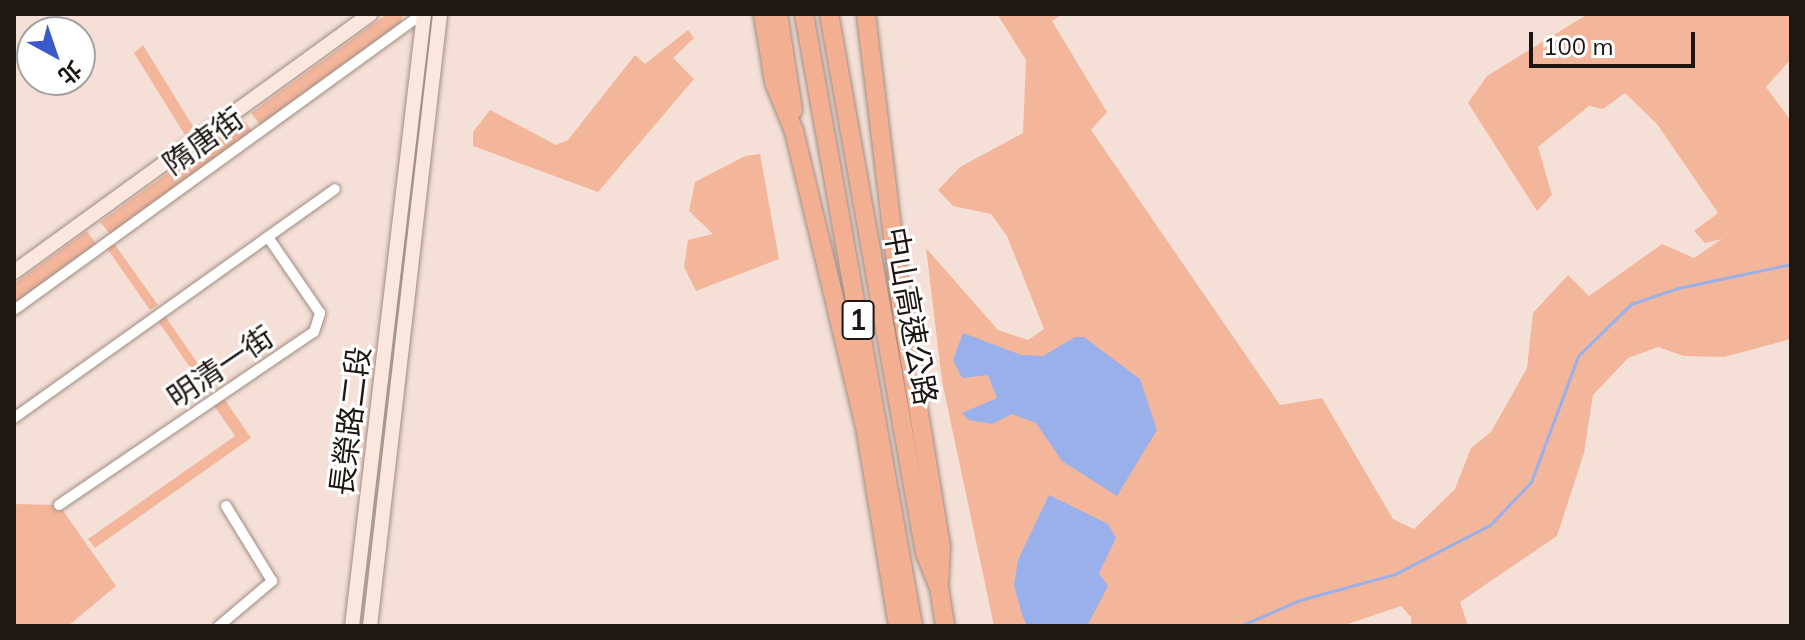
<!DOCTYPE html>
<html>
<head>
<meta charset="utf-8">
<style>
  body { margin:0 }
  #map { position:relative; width:1805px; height:640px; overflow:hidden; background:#f5e0d7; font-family:Mulish,"Noto Sans TC",sans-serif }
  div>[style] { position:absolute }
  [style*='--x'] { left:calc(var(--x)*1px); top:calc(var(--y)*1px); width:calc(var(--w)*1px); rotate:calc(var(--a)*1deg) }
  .green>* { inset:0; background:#f3b69b }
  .water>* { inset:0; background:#99b0ea }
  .stream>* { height:3px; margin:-1.5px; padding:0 1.5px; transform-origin:1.5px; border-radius:1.5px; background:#99b0ea }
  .roads { filter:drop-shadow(0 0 2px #9f8c83) drop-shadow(0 0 2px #9f8c83) }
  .street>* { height:10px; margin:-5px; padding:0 5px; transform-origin:5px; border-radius:5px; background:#fff }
  .secondary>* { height:14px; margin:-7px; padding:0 7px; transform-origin:7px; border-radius:7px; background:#fbe7de }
  .highway>* { height:18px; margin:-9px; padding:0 9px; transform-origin:9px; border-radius:9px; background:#f3af91 }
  span { translate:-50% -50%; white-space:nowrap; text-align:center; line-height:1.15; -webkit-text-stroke:6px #fff; paint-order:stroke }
  .shield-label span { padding:2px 6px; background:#fff; border:2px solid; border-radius:6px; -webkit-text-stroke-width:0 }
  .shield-label { font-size:28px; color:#1d1613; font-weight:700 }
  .street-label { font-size:30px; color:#1d1613 }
  .frame { position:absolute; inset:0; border:16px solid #1d1613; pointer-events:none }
  .north { position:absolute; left:16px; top:16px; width:80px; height:80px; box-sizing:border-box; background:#fff; border:2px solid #a5a2a1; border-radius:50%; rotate:140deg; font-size:22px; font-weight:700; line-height:32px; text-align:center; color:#1d1613 }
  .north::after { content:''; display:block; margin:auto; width:28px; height:36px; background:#3a5acc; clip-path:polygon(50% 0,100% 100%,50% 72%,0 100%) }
  .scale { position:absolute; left:1529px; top:32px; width:166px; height:36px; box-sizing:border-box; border:4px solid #1d1613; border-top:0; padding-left:10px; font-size:24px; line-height:28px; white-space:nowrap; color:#1d1613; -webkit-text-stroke:6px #fff; paint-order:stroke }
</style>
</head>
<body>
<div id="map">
  <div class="green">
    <i style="clip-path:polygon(387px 14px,402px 14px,401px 25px,262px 127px,251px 113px)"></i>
    <i style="clip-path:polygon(997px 14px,1062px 14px,1052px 21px,1107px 112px,1091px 130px,1280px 405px,1322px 398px,1393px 519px,1414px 529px,1455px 489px,1471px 448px,1491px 432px,1527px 368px,1533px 313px,1568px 275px,1589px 296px,1662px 244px,1694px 258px,1722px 239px,1705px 243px,1694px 231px,1718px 213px,1657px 124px,1625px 93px,1603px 109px,1589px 106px,1538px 147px,1552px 195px,1537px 211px,1468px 103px,1487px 76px,1588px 14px,1791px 14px,1791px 59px,1766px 87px,1791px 121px,1791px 339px,1724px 357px,1684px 356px,1658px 347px,1628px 358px,1593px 395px,1584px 453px,1557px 536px,1460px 602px,1468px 626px,1411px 626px,1411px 617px,1401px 606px,1342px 626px,994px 626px,942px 381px,926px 248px,998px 330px,1028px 340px,1044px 329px,1007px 236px,991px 214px,953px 206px,938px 190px,960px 167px,1023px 133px,1026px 60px)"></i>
    <i style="clip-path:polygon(688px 30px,694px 38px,673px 58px,694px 79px,598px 192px,473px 146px,473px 132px,490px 110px,556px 145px,568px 140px,635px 55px,645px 64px)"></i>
    <i style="clip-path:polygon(143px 45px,194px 128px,185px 135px,134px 53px)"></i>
    <i style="clip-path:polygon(243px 119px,253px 132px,111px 235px,100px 222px)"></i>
    <i style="clip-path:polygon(760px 154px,779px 259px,696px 291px,684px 267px,688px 240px,713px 234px,689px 211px,695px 182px,745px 156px)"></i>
    <i style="clip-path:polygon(87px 231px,96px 244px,14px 305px,14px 284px)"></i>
    <i style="clip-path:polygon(113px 242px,158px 305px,150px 310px,106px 247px)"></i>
    <i style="clip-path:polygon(165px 316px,214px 387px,207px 392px,158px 321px)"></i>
    <i style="clip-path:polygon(223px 397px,251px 438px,95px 548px,88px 539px,235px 436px,213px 404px)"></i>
    <i style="clip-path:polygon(14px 504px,59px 505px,116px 586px,68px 626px,14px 626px)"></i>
  </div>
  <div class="water">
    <i style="clip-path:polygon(963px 333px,1021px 355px,1043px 356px,1075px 337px,1084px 337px,1140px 379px,1157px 430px,1117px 496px,1062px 461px,1036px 423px,1012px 414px,992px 424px,969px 420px,962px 413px,997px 398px,988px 375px,962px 378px,953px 360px)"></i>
    <i style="clip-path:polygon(1049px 495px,1108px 524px,1116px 538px,1099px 573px,1108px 586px,1087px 626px,1027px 626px,1022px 615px,1014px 585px,1018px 560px)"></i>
  </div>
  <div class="stream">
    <i style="--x:1240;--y:626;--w:65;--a:-23.4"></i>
    <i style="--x:1300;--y:600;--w:98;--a:-15.3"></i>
    <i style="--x:1395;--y:574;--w:107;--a:-27.3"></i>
    <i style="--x:1490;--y:525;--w:59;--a:-46.4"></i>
    <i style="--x:1531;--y:482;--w:134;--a:-69.5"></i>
    <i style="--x:1578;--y:356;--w:74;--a:-44.5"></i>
    <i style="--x:1631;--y:304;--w:50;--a:-18.8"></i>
    <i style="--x:1678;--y:288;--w:116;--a:-12"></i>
  </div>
  <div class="roads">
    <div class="street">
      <i style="--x:14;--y:310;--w:504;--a:-35.96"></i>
      <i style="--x:14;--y:418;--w:394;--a:-35.5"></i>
      <i style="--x:59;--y:505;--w:308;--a:-34.2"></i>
      <i style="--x:314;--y:332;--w:20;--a:-72"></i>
      <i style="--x:320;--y:313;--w:92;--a:-124.4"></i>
      <i style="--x:219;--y:626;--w:70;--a:-40.3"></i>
      <i style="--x:272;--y:581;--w:88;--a:-121.5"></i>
    </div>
    <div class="secondary">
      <i style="--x:14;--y:272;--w:440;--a:-35.9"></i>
      <i style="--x:352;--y:626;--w:616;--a:-83.29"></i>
      <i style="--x:370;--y:626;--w:616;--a:-83.47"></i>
    </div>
    <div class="highway">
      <i style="--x:763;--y:14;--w:69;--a:80.8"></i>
      <i style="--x:774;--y:82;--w:53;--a:67.8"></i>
      <i style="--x:794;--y:131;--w:303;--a:76.5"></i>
      <i style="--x:865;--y:426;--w:203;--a:80.6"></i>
      <i style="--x:778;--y:14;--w:97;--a:81.1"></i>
      <i style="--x:804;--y:14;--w:622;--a:79.9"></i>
      <i style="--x:829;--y:14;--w:547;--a:79.9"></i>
      <i style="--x:925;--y:553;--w:37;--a:68"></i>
      <i style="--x:939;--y:587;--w:39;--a:81"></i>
      <i style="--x:866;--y:14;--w:293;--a:83.1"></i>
      <i style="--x:901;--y:305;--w:245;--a:80.6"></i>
      <i style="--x:941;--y:547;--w:35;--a:93"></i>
    </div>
  </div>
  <div class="shield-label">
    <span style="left:858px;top:320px">1</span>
  </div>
  <div class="street-label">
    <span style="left:203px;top:141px;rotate:-36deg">隋唐街</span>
    <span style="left:911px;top:316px;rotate:80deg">中山高速公路</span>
    <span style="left:220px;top:367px;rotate:-34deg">明清一街</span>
    <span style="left:350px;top:421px;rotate:-83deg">長榮路二段</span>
  </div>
  <div class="frame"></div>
  <div class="north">北</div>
  <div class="scale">100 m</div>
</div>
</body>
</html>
